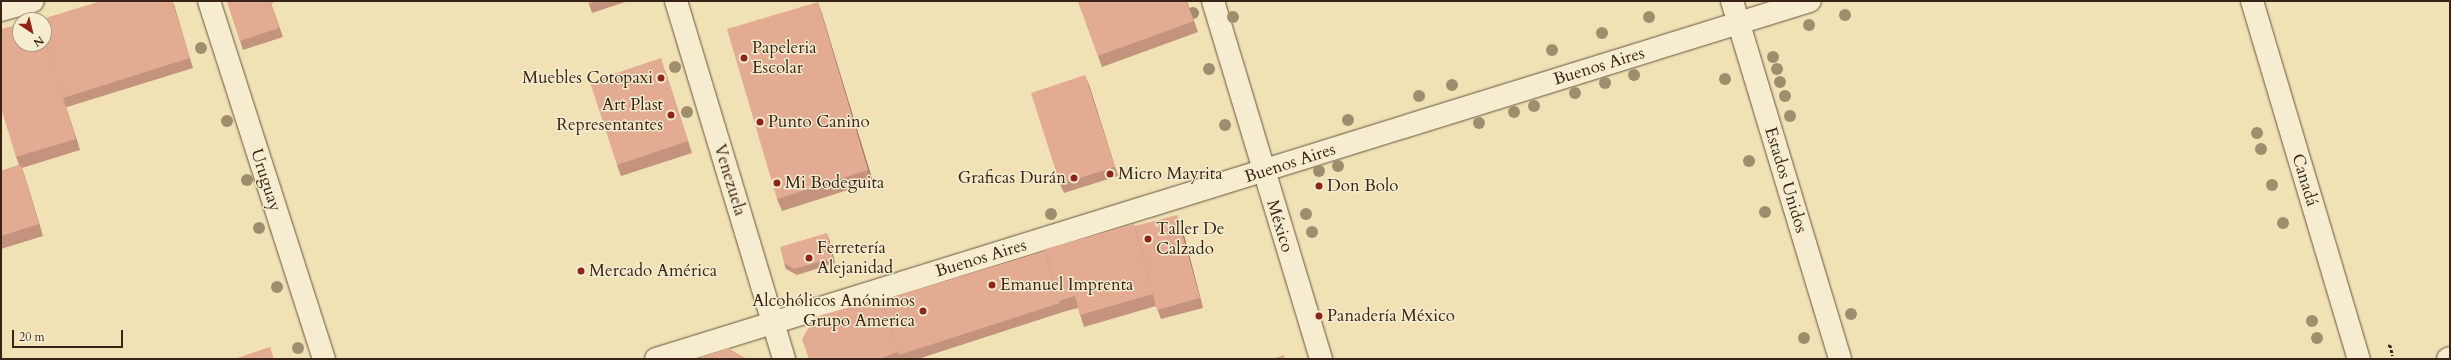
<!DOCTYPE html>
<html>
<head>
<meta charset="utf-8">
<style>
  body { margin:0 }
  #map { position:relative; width:2451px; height:360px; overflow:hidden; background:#f1e2b5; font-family:Cardo,serif }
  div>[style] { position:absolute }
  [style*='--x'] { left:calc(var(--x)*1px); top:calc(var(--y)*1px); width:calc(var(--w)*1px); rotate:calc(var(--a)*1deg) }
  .path>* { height:2.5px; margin-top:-1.25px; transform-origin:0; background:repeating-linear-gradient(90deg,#392216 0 3px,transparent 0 5px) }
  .roads { filter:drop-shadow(0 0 1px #67523e) drop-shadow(0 0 1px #67523e) }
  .street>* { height:22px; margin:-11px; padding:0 11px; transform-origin:11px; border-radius:11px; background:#f6eccf }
  .trees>* { width:12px; height:12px; margin:-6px; border-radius:50%; background:#9e8e6e }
  .wall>* { inset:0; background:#c3937d }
  .shaded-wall>* { inset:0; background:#9f7866 }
  .building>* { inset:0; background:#e3ab91 }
  .dots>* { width:11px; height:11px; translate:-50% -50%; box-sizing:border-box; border:2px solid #f6eccf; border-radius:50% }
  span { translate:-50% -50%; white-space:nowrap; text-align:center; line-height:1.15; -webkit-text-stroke:3px #f6eccf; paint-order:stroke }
  .poi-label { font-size:17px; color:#392216 }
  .left { translate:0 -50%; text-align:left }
  .right { translate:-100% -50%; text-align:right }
  .street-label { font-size:17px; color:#392216 }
  .frame { position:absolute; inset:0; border:2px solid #392216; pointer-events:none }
  .north { position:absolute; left:12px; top:12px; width:40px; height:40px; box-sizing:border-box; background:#f6eccf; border:1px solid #aa9b85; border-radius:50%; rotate:145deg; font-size:11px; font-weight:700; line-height:16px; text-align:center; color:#392216 }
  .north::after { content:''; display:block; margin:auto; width:14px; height:18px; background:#8f2418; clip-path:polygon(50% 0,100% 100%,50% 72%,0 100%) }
  .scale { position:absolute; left:12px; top:330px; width:111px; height:18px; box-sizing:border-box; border:2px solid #392216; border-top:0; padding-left:5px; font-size:12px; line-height:14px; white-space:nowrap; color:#392216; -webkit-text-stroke:3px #f6eccf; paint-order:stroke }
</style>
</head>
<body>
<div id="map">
  <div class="path">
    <i style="--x:2388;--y:346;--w:2;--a:-27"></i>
    <i style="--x:2390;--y:345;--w:11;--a:75"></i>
  </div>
  <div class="roads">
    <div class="street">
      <i style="--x:209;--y:1;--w:376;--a:72.2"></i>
      <i style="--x:676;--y:1;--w:374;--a:73.2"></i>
      <i style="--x:1213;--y:1;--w:374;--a:73.2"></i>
      <i style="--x:1732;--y:1;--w:374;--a:73.2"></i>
      <i style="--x:2252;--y:1;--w:374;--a:73.4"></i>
      <i style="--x:1;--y:10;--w:33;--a:-16"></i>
      <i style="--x:656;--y:359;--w:1208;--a:-17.24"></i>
      <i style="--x:2448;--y:359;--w:2;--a:-27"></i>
    </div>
  </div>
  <div class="trees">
    <i style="left:1193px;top:13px"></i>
    <i style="left:1845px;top:15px"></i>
    <i style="left:1233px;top:17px"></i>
    <i style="left:1649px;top:17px"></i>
    <i style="left:1809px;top:25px"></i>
    <i style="left:1602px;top:33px"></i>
    <i style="left:201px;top:48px"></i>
    <i style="left:1552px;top:50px"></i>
    <i style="left:1773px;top:57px"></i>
    <i style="left:675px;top:67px"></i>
    <i style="left:1209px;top:69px"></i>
    <i style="left:1777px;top:69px"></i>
    <i style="left:1634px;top:75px"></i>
    <i style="left:1725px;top:79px"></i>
    <i style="left:1780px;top:82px"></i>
    <i style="left:1605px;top:83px"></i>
    <i style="left:1452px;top:85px"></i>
    <i style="left:1575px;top:93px"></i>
    <i style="left:1419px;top:96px"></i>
    <i style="left:1785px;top:96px"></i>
    <i style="left:1534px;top:106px"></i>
    <i style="left:687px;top:112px"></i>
    <i style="left:1514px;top:112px"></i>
    <i style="left:1790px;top:116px"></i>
    <i style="left:1348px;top:120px"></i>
    <i style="left:227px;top:121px"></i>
    <i style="left:1479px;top:123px"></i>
    <i style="left:1225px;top:125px"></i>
    <i style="left:2257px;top:133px"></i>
    <i style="left:2261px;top:149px"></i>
    <i style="left:1749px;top:161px"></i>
    <i style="left:1338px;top:166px"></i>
    <i style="left:1319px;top:171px"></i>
    <i style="left:247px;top:180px"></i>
    <i style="left:2272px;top:185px"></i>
    <i style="left:1765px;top:212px"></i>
    <i style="left:1051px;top:214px"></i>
    <i style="left:1306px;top:214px"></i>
    <i style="left:2283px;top:223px"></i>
    <i style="left:259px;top:228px"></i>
    <i style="left:1312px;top:232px"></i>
    <i style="left:277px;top:287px"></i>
    <i style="left:1851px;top:314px"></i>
    <i style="left:2312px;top:321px"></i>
    <i style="left:1804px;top:338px"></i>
    <i style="left:2317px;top:338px"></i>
    <i style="left:298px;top:348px"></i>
  </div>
  <div class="wall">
    <i style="clip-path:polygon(172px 1px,193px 68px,67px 107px,66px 107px,80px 150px,22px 168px,43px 236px,1px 249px,1px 171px,19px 165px,16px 157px,20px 44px)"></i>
    <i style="clip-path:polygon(227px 1px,278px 1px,271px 3px,283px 37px,243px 50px)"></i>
    <i style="clip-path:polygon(588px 1px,628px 1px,592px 13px)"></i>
    <i style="clip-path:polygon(1078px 1px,1187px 1px,1198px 32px,1102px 67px)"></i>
    <i style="clip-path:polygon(818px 2px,822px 14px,873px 182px,782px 211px,777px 199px)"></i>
    <i style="clip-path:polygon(665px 70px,692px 153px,621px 176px,617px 165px)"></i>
    <i style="clip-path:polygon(1089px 85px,1118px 176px,1064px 193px,1060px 184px)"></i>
    <i style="clip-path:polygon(1181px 224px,1203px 308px,1161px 319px,1156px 306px,1084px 327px,1078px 308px,1063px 312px,918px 359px,809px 359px,882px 300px,1135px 226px)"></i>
    <i style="clip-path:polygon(829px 239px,835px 263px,797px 275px,786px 269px,784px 263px)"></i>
  </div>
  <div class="shaded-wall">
    <i style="clip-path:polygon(172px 1px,174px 5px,193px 68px,190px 58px)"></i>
    <i style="clip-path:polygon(818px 2px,822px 14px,873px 182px,868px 170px)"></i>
    <i style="clip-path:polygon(1085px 75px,1089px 85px,1118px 176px,1115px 167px)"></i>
    <i style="clip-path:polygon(63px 98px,66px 107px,80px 150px,76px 139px)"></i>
    <i style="clip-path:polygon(21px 165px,25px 177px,43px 236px,39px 224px)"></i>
    <i style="clip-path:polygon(1177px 215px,1181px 224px,1203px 308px,1200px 298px)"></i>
    <i style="clip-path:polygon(827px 233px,829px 239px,835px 263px,833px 258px)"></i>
  </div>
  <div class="building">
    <i style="clip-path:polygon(101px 1px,172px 1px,190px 58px,63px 98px,44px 37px,44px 20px,39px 20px)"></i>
    <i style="clip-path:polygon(227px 1px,270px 1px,279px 28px,240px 41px)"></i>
    <i style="clip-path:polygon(588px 1px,597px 1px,589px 4px)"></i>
    <i style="clip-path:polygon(1078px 1px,1186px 1px,1194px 21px,1098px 56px)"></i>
    <i style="clip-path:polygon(818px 2px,868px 170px,777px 199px,727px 29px)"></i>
    <i style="clip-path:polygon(38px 18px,39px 20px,32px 20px)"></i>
    <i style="clip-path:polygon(20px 24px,20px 44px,44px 44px,44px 37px,76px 139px,16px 157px,1px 108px,1px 29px)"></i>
    <i style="clip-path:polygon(661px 58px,688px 141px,617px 165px,590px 82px)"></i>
    <i style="clip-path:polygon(1085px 75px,1115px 167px,1060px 184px,1031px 93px)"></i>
    <i style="clip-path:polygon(21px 165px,39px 224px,1px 236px,1px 171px)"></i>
    <i style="clip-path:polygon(1177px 215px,1200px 298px,1157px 310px,1135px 226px)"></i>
    <i style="clip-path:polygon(1134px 224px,1153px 294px,1080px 315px,1075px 296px,1059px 301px,1045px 249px)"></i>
    <i style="clip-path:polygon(827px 233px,833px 258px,794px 269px,784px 263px,780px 247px)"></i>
    <i style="clip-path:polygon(1045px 251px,1060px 303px,899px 355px,882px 300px)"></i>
    <i style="clip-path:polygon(881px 298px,898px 352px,884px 357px,884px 359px,809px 359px,802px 339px,815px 317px)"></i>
    <i style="clip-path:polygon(270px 347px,274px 359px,234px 359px)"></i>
    <i style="clip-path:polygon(728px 348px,745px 358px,745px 359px,695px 359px)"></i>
    <i style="clip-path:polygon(1284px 355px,1285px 359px,1272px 359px)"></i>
  </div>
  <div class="dots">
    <i style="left:744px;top:58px;background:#8f2418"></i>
    <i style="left:661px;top:78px;background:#8f2418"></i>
    <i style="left:671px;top:115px;background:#8f2418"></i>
    <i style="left:760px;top:122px;background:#8f2418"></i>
    <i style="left:1110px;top:174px;background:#8f2418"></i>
    <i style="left:1074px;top:178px;background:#8f2418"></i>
    <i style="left:777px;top:183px;background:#8f2418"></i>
    <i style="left:1319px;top:186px;background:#8f2418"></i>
    <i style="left:1148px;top:239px;background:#8f2418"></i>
    <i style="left:809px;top:258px;background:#8f2418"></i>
    <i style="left:581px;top:271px;background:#8f2418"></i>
    <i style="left:992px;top:285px;background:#8f2418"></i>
    <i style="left:923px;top:311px;background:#8f2418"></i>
    <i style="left:1319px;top:316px;background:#8f2418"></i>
  </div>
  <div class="poi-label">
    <span class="left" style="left:752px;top:58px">Papeleria<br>Escolar</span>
    <span class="right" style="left:653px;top:78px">Muebles Cotopaxi</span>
    <span class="right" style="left:663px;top:115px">Art Plast<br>Representantes</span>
    <span class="left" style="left:768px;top:122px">Punto Canino</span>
    <span class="left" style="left:1118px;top:174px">Micro Mayrita</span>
    <span class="right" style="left:1066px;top:178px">Graficas Durán</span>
    <span class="left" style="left:785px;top:183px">Mi Bodeguita</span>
    <span class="left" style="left:1327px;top:186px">Don Bolo</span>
    <span class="left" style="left:1156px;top:239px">Taller De<br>Calzado</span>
    <span class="left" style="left:817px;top:258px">Ferretería<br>Alejanidad</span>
    <span class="left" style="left:589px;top:271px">Mercado América</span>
    <span class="left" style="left:1000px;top:285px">Emanuel Imprenta</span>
    <span class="right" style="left:915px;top:311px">Alcohólicos Anónimos<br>Grupo America</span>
    <span class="left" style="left:1327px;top:316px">Panadería México</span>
  </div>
  <div class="street-label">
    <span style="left:1599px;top:66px;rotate:-17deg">Buenos Aires</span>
    <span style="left:1290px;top:163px;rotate:-18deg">Buenos Aires</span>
    <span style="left:266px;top:180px;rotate:72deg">Uruguay</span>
    <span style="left:730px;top:180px;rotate:73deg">Venezuela</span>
    <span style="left:1786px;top:180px;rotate:73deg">Estados Unidos</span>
    <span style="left:2305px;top:180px;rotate:73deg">Canadá</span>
    <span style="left:1280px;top:226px;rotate:73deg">México</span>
    <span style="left:981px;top:258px;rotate:-17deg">Buenos Aires</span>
  </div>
  <div class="frame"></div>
  <div class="north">N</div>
  <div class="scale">20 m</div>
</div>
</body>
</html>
